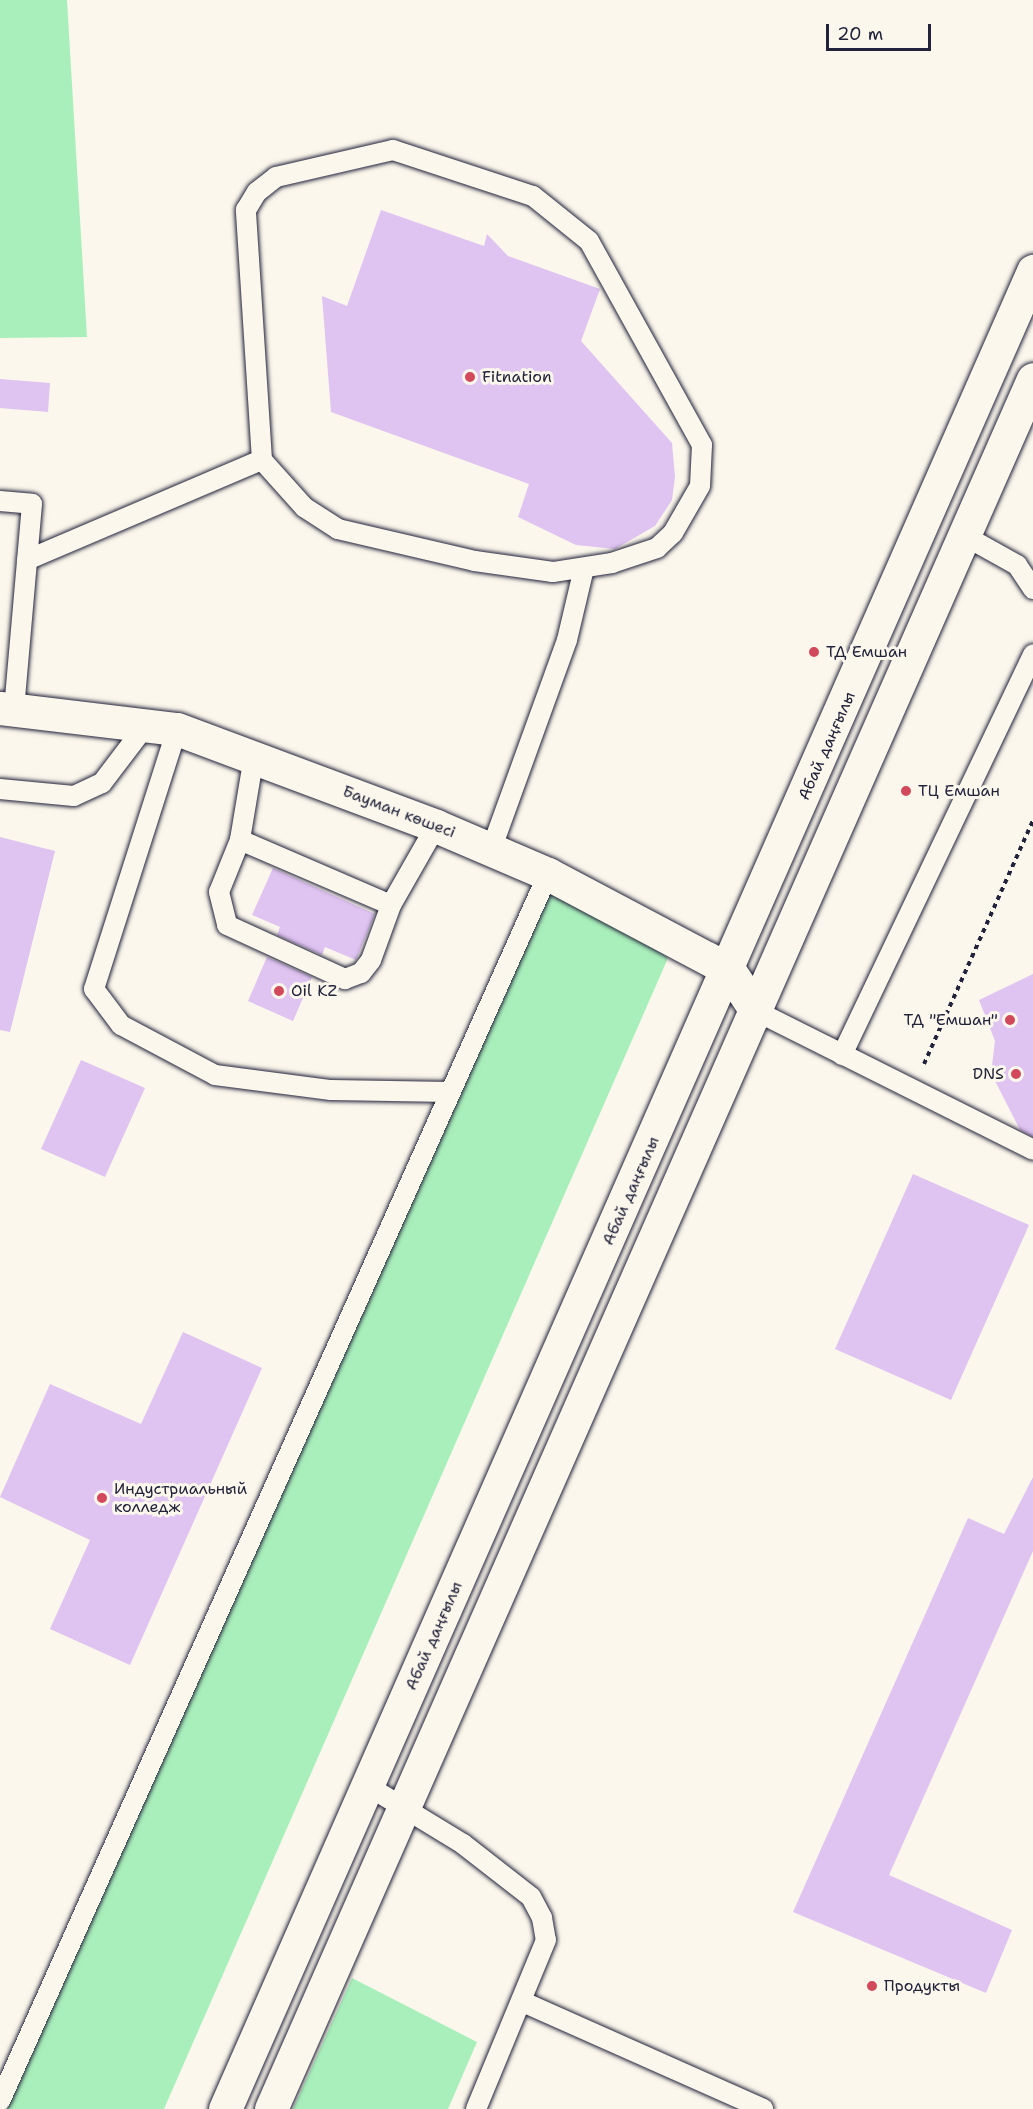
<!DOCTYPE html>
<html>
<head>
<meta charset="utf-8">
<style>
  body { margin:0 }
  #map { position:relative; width:1033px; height:2109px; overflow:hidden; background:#fbf7ec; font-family:"Shantell Sans",sans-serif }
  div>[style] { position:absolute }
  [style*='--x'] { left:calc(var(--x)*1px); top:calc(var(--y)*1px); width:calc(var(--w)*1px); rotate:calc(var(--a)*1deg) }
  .green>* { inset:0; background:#a9efbb }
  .building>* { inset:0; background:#dfc3f1 }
  .path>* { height:4px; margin-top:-2px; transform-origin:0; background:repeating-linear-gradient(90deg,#22223b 0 4.5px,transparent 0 9px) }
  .roads { filter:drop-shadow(0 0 2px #22223b) drop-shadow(0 0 2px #22223b) }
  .service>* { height:20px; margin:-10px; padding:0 10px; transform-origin:10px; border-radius:10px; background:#fbf7ec }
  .minor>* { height:33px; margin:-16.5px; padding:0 16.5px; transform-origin:16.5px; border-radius:16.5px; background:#fbf7ec }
  .secondary>* { height:33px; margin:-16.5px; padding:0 16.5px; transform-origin:16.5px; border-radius:16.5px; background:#fbf7ec }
  .dots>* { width:16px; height:16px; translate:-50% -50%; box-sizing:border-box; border:3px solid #fbf7ec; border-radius:50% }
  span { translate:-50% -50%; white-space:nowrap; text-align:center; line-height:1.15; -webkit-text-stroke:6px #fbf7ec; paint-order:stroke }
  .poi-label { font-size:16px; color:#22223b }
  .left { translate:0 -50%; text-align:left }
  .right { translate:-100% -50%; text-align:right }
  .street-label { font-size:16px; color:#22223b }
  .scale { position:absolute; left:826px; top:24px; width:105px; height:27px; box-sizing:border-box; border:3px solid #22223b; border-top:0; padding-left:8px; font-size:18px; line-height:21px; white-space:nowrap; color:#22223b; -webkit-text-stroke:4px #fbf7ec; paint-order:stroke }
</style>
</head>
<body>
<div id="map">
  <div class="green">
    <i style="clip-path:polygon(0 0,67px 0,87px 337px,0 338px)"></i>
    <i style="clip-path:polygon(548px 874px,668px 958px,164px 2109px,0 2109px)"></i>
    <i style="clip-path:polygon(352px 1978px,477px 2042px,448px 2109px,293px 2109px)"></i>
  </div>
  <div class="building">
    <i style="clip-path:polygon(381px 210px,484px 246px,487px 234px,508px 256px,600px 289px,581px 341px,672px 443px,675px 477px,672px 500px,655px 526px,615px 549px,576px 545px,518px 517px,529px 484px,331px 412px,322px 296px,347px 306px)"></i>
    <i style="clip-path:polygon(0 379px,50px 383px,48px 412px,0 408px)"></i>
    <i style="clip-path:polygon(0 837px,55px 851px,10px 1032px,0 1030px)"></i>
    <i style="clip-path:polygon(273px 868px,375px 914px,356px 960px,325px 947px,322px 955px,277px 935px,280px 927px,252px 915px)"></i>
    <i style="clip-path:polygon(267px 957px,312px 977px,293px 1021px,248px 1001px)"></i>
    <i style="clip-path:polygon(1033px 974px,1033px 1137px,1020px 1130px,991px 1073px,995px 1041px,979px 1000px)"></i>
    <i style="clip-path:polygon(81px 1060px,145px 1088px,105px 1177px,41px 1149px)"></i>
    <i style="clip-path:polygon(913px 1174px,1029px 1225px,951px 1400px,835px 1349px)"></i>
    <i style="clip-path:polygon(183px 1332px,262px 1368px,130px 1665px,50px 1629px,90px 1540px,0 1497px,50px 1384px,141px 1424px)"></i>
    <i style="clip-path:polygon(1033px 1477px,1033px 1551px,889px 1875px,1012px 1930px,986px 1993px,793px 1912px,968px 1518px,1004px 1534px)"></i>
  </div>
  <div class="path">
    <i style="--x:924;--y:1064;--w:267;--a:-65.9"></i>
  </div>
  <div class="roads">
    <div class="service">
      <i style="--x:393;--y:150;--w:147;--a:18.2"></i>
      <i style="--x:533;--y:196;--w:72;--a:38.8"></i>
      <i style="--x:589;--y:241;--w:233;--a:61"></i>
      <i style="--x:702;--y:445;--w:41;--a:92.8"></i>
      <i style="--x:700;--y:486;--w:54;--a:119.9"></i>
      <i style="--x:673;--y:533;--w:22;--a:137"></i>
      <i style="--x:657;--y:548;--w:47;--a:161.6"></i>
      <i style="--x:612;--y:563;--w:60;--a:171.3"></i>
      <i style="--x:553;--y:572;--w:79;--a:-172"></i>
      <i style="--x:475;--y:561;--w:141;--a:-166.9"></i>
      <i style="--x:338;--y:529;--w:40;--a:-147.1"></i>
      <i style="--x:304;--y:507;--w:63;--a:-131.8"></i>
      <i style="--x:262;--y:460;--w:251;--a:-93.7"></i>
      <i style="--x:246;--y:210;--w:21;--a:-59"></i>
      <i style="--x:257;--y:192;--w:24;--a:-38"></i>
      <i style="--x:276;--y:177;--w:120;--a:-13"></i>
      <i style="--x:0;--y:501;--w:32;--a:5"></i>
      <i style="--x:32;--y:504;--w:207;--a:95"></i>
      <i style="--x:965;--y:536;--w:60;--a:29.1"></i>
      <i style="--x:1017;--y:565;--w:29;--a:56"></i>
      <i style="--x:27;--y:560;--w:255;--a:-23.1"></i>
      <i style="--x:177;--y:729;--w:273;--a:107.7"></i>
      <i style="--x:94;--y:989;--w:45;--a:53.1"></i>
      <i style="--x:121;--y:1025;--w:106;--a:28"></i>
      <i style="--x:215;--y:1075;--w:117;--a:7.4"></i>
      <i style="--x:331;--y:1090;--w:119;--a:1"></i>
      <i style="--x:254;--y:756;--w:85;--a:99.5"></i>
      <i style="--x:240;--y:840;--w:164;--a:23.3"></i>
      <i style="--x:391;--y:905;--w:91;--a:-60.3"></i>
      <i style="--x:0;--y:789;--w:74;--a:5.4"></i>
      <i style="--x:74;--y:796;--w:31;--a:-25"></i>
      <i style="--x:102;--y:783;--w:73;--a:-52.8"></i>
      <i style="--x:240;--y:840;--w:56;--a:112"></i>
      <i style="--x:219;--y:892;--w:34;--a:76"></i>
      <i style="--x:227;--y:925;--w:130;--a:24.6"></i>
      <i style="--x:345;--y:979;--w:17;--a:-21"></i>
      <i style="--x:361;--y:973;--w:16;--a:-52"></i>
      <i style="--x:371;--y:960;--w:59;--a:-70"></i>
      <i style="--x:491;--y:850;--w:223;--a:-70.1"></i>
      <i style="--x:567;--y:640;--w:74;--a:-76.7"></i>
      <i style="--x:756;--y:1011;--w:310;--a:26.6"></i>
      <i style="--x:842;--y:1055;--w:444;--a:-64.5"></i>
      <i style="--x:368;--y:1786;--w:111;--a:31.4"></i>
      <i style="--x:463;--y:1844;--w:86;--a:37.9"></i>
      <i style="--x:531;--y:1897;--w:24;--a:62"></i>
      <i style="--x:542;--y:1918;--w:22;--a:80"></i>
      <i style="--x:546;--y:1940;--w:183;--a:112.5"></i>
      <i style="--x:523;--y:2002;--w:263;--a:24"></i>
      <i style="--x:0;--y:2101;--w:1344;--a:-65.93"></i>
    </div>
    <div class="minor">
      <i style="--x:0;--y:708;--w:178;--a:6.8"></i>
      <i style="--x:177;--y:729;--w:277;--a:20.5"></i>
      <i style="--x:436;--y:826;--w:122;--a:23.2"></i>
      <i style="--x:548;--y:874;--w:205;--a:27.9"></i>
      <i style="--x:729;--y:970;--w:49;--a:56.6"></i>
    </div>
    <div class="secondary">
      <i style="--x:225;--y:2109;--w:2008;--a:-66.27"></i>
      <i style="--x:271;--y:2109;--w:1890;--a:-66.23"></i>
    </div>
  </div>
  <div class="dots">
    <i style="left:470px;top:377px;background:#d1495b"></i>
    <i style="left:814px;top:652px;background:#d1495b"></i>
    <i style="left:906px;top:791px;background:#d1495b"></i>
    <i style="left:279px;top:991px;background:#d1495b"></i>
    <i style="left:1010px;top:1020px;background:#d1495b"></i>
    <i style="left:1016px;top:1074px;background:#d1495b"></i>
    <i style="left:102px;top:1498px;background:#d1495b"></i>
    <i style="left:872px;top:1986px;background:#d1495b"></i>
  </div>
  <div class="poi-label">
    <span class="left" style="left:482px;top:377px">Fitnation</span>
    <span class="left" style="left:826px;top:652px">ТД Емшан</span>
    <span class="left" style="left:918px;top:791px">ТЦ Емшан</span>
    <span class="left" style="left:291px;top:991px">Oil KZ</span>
    <span class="right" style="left:998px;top:1020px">ТД "Емшан"</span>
    <span class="right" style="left:1004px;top:1074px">DNS</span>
    <span class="left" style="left:114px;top:1498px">Индустриальный<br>колледж</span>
    <span class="left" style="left:884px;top:1986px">Продукты</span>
  </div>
  <div class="street-label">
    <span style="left:827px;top:746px;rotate:-66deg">Абай даңғылы</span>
    <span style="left:399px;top:812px;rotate:21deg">Бауман көшесі</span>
    <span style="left:631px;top:1191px;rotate:-66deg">Абай даңғылы</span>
    <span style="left:434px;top:1636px;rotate:-66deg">Абай даңғылы</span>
  </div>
  <div class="scale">20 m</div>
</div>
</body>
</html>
